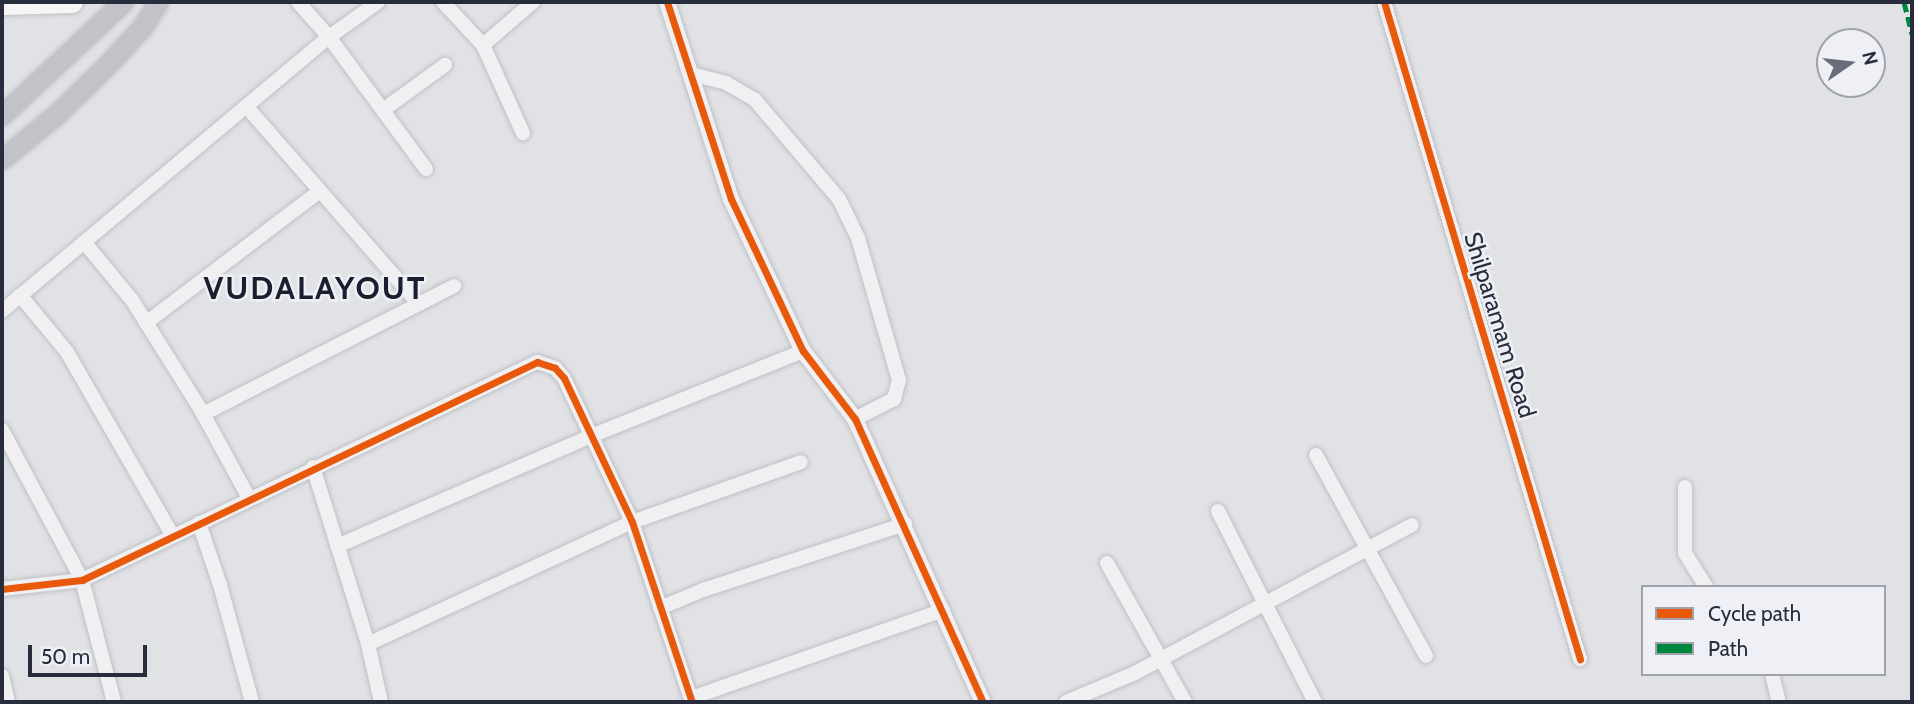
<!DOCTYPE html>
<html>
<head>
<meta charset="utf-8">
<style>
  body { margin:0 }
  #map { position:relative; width:1914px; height:704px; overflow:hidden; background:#e1e2e6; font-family:Cabin,sans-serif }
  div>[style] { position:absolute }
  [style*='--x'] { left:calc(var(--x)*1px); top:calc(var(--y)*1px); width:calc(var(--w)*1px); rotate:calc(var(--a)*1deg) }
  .roads { filter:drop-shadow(0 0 2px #bfc0c4) drop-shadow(0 0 2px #bfc0c4) }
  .minor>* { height:14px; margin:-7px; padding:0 7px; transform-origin:7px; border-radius:7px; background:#f0f0f2 }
  .tertiary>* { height:16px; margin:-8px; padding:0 8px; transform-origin:8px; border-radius:8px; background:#f0f0f2 }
  .secondary>* { height:19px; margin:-9.5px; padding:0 9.5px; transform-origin:9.5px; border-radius:9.5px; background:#c2c3c8 }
  .primary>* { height:21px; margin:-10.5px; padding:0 10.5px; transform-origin:10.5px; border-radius:10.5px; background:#f5f5f6 }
  .quiet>* { height:5px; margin-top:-2.5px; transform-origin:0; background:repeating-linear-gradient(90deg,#00873e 0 10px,transparent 0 15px) }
  .cycleway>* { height:7px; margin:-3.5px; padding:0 3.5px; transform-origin:3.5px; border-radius:3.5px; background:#e8590c }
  span { translate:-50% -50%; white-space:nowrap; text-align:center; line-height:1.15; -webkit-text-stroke:5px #eef0f5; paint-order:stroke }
  .street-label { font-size:24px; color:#282d3e }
  .district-label { font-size:32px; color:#1b1e2f; font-weight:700; letter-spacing:2px }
  .frame { position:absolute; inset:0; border:4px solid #282d3e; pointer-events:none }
  .legend { position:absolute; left:1641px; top:585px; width:245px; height:91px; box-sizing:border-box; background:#eef0f5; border:2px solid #9fa2ac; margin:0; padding:9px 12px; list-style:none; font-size:21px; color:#282d3e }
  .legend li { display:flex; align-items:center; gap:14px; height:35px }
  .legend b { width:35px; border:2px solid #9fa2ac }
  .north { position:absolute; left:1816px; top:28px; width:70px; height:70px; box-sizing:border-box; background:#eef0f5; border:2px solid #9fa2ac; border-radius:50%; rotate:76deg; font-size:19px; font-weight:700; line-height:28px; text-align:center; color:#282d3e }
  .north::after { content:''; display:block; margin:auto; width:24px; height:32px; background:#696c79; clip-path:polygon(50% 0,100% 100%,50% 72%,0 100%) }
  .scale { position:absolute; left:28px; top:645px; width:119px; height:32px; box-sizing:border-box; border:4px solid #282d3e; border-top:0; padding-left:9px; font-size:21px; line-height:24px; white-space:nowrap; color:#282d3e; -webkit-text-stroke:5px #eef0f5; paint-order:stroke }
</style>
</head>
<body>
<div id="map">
  <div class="roads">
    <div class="minor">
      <i style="--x:298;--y:2;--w:47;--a:48.5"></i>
      <i style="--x:329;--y:37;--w:164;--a:53.7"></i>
      <i style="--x:443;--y:2;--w:59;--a:47.1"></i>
      <i style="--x:483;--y:45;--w:97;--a:65.6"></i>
      <i style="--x:1384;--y:2;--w:686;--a:73.39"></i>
      <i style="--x:483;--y:45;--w:66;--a:-40.7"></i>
      <i style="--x:691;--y:74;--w:36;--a:14"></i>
      <i style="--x:726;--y:83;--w:34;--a:30"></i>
      <i style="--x:755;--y:100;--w:130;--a:49.7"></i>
      <i style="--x:839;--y:199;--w:43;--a:64"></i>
      <i style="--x:858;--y:238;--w:148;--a:73.9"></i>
      <i style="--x:899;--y:380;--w:20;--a:105"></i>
      <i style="--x:894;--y:399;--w:44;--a:152.9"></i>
      <i style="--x:246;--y:106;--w:263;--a:48.9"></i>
      <i style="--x:383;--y:110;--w:77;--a:-36"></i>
      <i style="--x:84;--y:242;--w:75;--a:50.4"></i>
      <i style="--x:132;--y:300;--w:130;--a:57.9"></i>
      <i style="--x:201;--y:410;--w:100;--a:61.4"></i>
      <i style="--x:20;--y:295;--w:74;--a:50.5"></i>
      <i style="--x:67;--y:352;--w:212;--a:60.1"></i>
      <i style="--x:2;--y:311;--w:427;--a:-40"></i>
      <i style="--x:329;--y:37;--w:60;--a:-35.5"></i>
      <i style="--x:146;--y:323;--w:218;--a:-37.2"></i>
      <i style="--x:203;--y:414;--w:282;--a:-27"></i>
      <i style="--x:2;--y:430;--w:170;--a:61.9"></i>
      <i style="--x:82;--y:580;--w:126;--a:75.3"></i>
      <i style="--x:1316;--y:455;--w:229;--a:61.3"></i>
      <i style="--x:313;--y:467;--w:185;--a:72.7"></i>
      <i style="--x:368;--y:644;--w:59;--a:77.4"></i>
      <i style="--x:1685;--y:487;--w:66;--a:90"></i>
      <i style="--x:1685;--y:553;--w:40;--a:58"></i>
      <i style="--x:1218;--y:511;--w:214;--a:63.1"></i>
      <i style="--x:199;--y:523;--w:65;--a:71.3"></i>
      <i style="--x:220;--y:585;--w:121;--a:74.7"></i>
      <i style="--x:337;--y:546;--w:277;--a:-23.4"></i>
      <i style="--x:591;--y:436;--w:228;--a:-21.8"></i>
      <i style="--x:1107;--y:563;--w:159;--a:60.7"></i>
      <i style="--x:2;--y:589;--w:81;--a:-6.4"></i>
      <i style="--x:82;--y:580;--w:505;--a:-25.6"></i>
      <i style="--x:537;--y:362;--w:19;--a:18"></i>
      <i style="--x:555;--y:368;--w:13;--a:48"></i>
      <i style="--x:564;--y:378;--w:159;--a:64.7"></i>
      <i style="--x:632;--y:522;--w:190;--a:71.6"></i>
      <i style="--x:660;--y:608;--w:47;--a:-22.7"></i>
      <i style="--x:703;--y:590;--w:213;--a:-18.1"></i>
      <i style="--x:368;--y:644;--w:291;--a:-24.8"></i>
      <i style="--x:632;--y:522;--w:179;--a:-19.5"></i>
      <i style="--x:1772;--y:674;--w:29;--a:76"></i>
      <i style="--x:2;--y:676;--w:27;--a:77"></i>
      <i style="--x:691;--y:698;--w:267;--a:-19.2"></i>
      <i style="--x:1066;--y:702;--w:73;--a:-22.7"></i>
      <i style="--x:1133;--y:674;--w:316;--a:-28.1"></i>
    </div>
    <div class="tertiary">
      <i style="--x:667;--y:2;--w:207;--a:72"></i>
      <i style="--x:731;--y:199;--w:168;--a:64.7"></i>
      <i style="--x:803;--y:351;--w:86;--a:52.6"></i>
      <i style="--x:855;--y:419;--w:311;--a:65.7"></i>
    </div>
    <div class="secondary">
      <i style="--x:2;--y:115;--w:166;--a:-43"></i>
      <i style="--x:2;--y:159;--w:72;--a:-39.4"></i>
      <i style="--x:58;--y:113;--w:73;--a:-44.4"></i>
      <i style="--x:110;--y:62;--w:49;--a:-47.5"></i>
      <i style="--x:143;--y:26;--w:28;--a:-58"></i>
    </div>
    <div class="primary">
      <i style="--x:2;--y:4;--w:70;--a:-1.6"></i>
    </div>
  </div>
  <div class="quiet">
    <i style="--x:1904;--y:2;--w:33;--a:76"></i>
  </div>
  <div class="cycleway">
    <i style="--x:667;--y:2;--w:207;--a:72"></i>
    <i style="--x:731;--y:199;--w:168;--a:64.7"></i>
    <i style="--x:803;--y:351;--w:86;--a:52.6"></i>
    <i style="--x:855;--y:419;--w:311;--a:65.7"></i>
    <i style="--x:1384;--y:2;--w:686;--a:73.39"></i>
    <i style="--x:2;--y:589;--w:81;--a:-6.4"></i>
    <i style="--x:82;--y:580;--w:505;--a:-25.6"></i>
    <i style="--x:537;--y:362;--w:19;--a:18"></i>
    <i style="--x:555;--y:368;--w:13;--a:48"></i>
    <i style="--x:564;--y:378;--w:159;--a:64.7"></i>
    <i style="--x:632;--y:522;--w:190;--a:71.6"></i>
  </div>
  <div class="street-label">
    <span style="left:1500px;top:325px;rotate:73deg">Shilparamam Road</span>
  </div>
  <div class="district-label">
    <span style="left:315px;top:288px">VUDALAYOUT</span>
  </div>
  <div class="frame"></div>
  <ul class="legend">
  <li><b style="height:9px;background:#e8590c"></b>Cycle path</li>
  <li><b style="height:9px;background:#00873e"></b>Path</li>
  </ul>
  <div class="north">N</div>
  <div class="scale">50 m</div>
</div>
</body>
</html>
